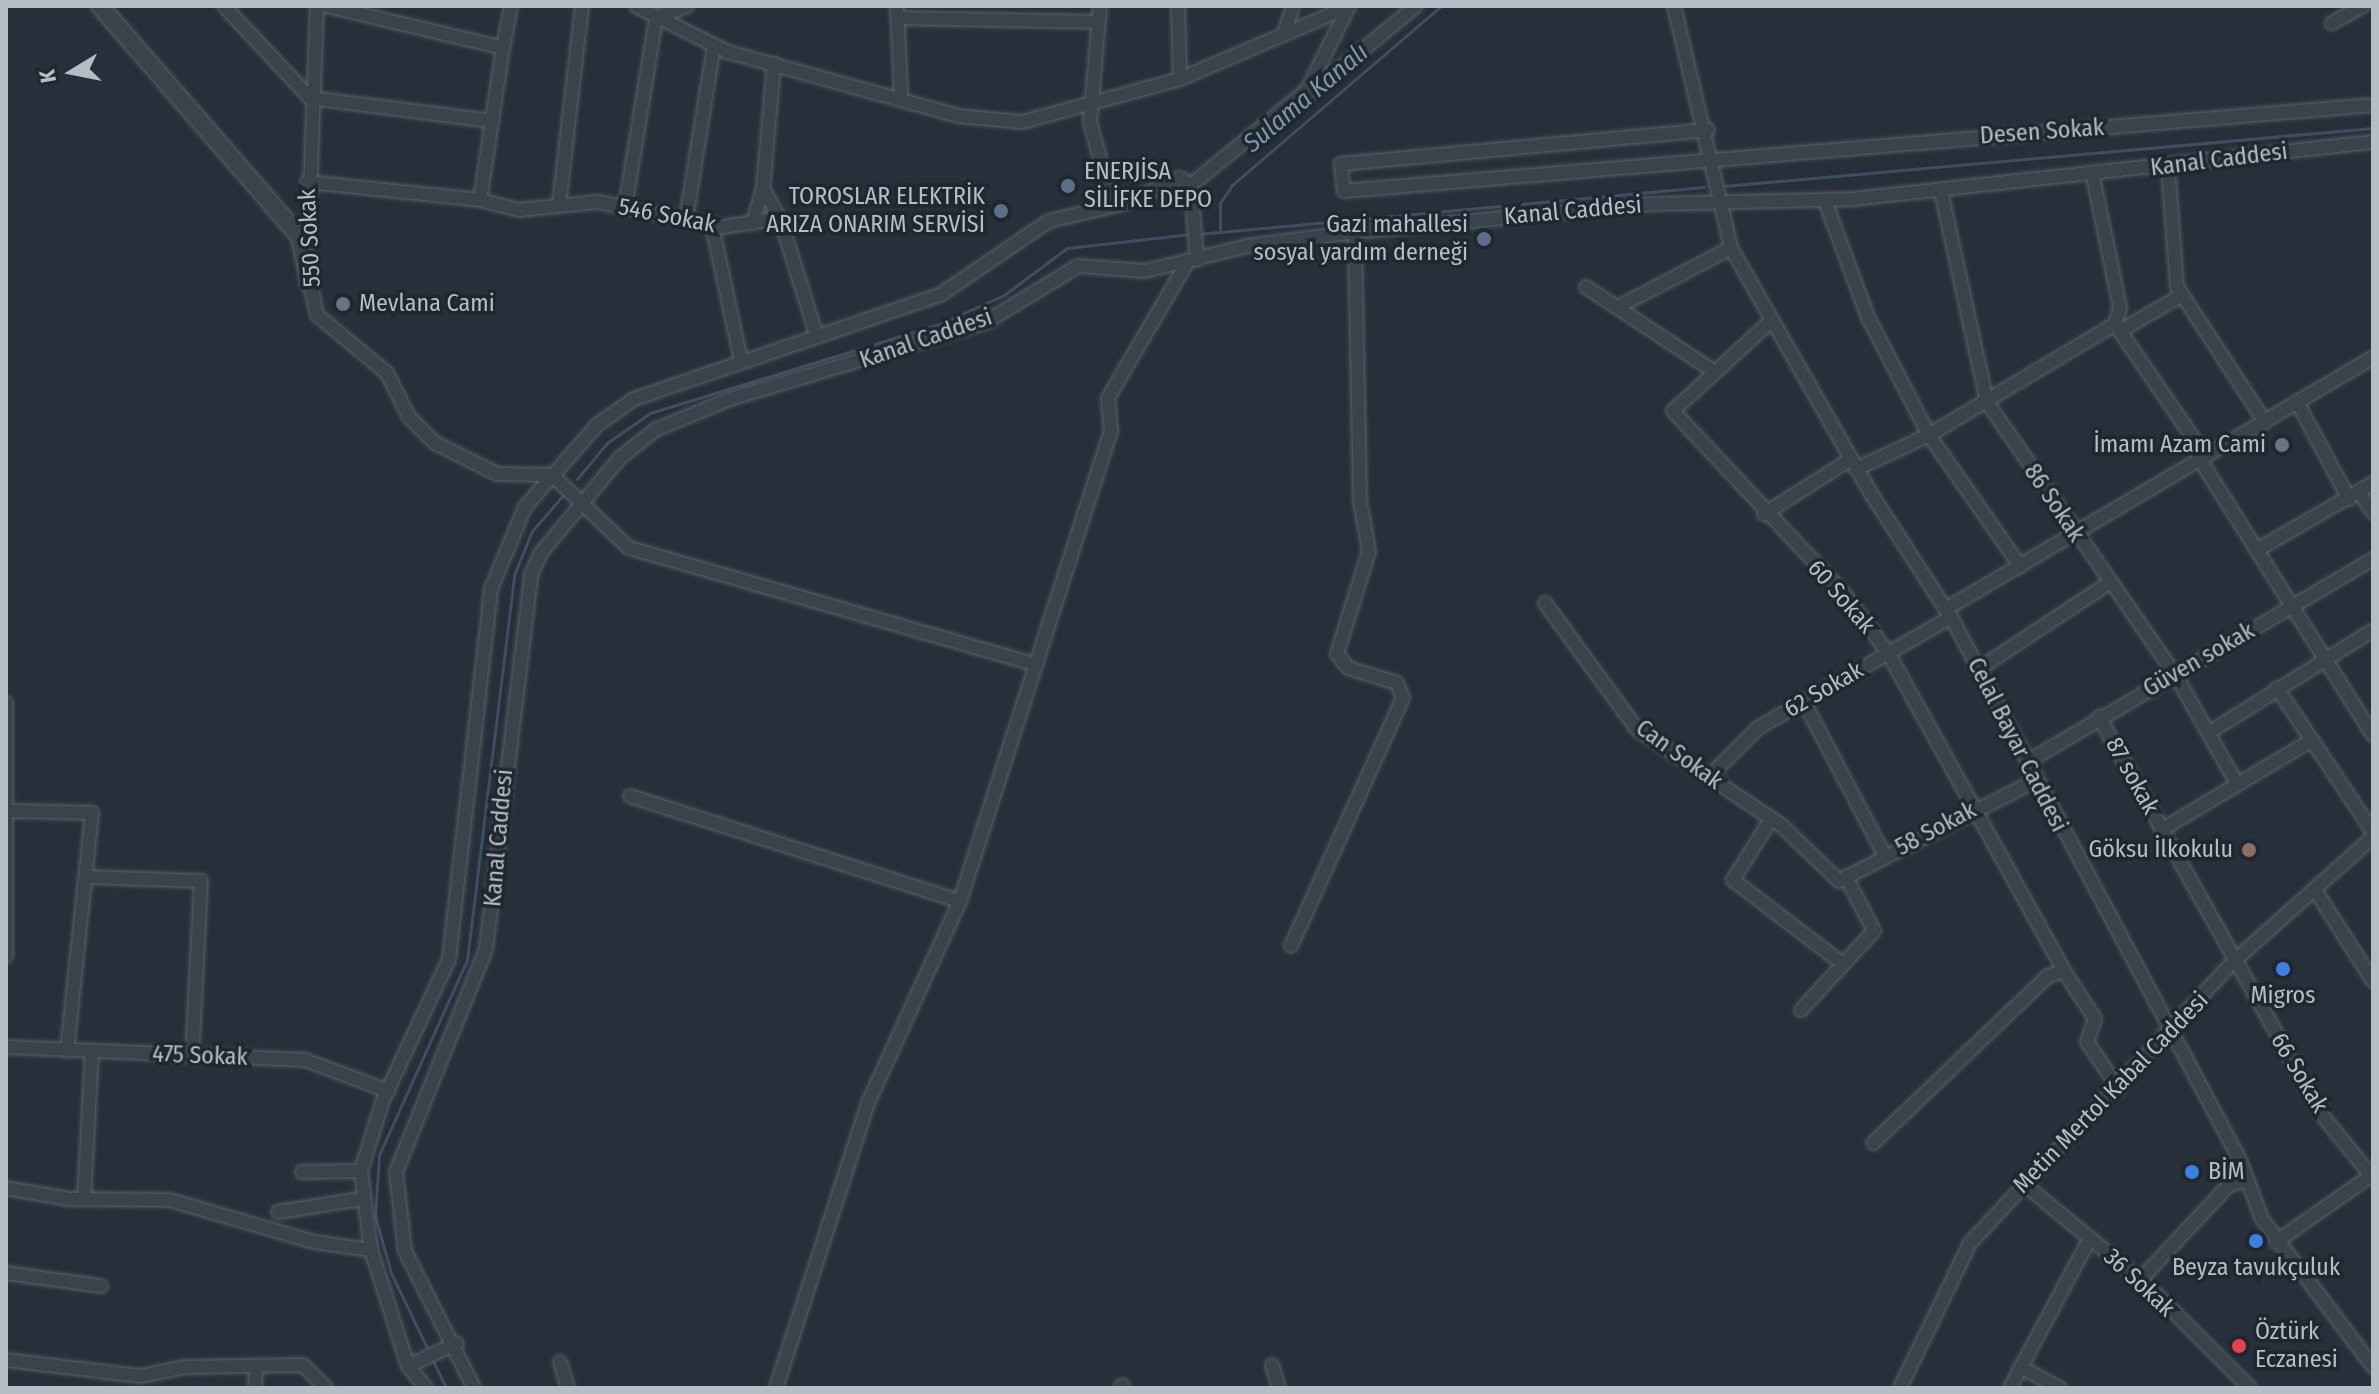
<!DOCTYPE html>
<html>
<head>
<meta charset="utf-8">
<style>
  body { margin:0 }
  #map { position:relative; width:2379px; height:1394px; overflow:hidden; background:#27303a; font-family:"Fira Sans Condensed",sans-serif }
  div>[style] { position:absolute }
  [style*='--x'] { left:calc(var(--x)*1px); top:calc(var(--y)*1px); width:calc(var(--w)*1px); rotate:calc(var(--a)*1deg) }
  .stream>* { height:3px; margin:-1.5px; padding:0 1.5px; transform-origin:1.5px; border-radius:1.5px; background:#3e4e61 }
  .roads { filter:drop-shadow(0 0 2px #586069) drop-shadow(0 0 2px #586069) }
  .minor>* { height:12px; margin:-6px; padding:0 6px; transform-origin:6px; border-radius:6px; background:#3a424b }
  .tertiary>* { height:16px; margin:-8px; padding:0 8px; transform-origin:8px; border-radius:8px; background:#3a424b }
  .dots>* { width:22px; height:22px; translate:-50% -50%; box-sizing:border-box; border:4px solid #1f2730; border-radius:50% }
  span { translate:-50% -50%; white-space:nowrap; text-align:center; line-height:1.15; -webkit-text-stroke:7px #1f2730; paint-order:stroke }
  .street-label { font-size:24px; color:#b6bdc6 }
  .poi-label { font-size:24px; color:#b6bdc6 }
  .left { translate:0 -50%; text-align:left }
  .right { translate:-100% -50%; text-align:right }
  .water-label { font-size:26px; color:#8194aa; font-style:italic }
  .frame { position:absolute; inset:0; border:8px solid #b6bdc6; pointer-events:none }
  .north { position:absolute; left:32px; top:32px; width:80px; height:80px; -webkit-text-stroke:6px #1f2730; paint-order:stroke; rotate:260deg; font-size:22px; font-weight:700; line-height:32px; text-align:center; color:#b6bdc6 }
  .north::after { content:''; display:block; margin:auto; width:28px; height:36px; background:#b6bdc6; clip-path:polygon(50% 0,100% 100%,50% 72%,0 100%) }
</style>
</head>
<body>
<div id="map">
  <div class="stream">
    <i style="--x:1723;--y:186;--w:653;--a:-5.1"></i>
    <i style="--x:1220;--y:231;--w:28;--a:-90"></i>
    <i style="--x:1220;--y:203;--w:22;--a:-56"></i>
    <i style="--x:1232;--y:185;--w:275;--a:-40.6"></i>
    <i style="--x:1199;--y:234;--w:507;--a:-5.32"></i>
    <i style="--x:577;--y:479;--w:47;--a:-50.2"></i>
    <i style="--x:607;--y:443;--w:52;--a:-34.9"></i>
    <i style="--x:650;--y:413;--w:302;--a:-17.1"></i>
    <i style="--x:939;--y:324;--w:71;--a:-24"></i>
    <i style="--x:1004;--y:295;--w:79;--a:-36.7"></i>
    <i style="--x:1067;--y:248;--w:125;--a:-6.4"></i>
    <i style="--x:429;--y:1352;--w:88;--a:-115.7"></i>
    <i style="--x:391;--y:1273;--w:59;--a:-105.7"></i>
    <i style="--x:375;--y:1216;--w:61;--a:-86.2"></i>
    <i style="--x:379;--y:1155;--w:214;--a:-65.7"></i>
    <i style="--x:467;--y:960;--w:388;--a:-83"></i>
    <i style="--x:514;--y:575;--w:48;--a:-67.8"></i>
    <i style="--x:532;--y:531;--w:50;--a:-49"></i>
    <i style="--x:432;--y:1359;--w:32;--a:64"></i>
  </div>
  <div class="roads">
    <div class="minor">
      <i style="--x:224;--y:6;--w:126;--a:46.9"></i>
      <i style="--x:310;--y:98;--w:183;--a:7.2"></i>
      <i style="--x:327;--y:6;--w:181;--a:13.4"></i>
      <i style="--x:503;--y:48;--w:43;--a:-79.2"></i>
      <i style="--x:636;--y:6;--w:103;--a:26.6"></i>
      <i style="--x:728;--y:52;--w:239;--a:15.5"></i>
      <i style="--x:958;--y:116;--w:64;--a:5.4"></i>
      <i style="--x:1022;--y:122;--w:164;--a:-15.2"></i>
      <i style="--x:1180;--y:79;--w:183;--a:-23.2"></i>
      <i style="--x:897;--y:6;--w:89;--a:87.4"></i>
      <i style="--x:1100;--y:6;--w:116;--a:94.9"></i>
      <i style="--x:1090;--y:122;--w:87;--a:74.7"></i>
      <i style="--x:1178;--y:6;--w:73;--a:88.4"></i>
      <i style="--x:1674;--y:6;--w:249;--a:76.7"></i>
      <i style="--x:1731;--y:248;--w:281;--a:60.3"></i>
      <i style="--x:1870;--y:492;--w:149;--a:57.1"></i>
      <i style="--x:1951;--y:617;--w:615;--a:61.98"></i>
      <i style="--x:2240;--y:1160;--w:63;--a:69.6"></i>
      <i style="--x:2262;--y:1219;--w:185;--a:53.1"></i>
      <i style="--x:898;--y:18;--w:200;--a:1.1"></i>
      <i style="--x:2332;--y:23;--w:35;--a:-29"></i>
      <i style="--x:1284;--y:34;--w:29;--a:-72"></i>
      <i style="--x:1310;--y:93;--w:137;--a:-39.4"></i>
      <i style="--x:1708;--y:130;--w:369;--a:174.7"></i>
      <i style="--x:1341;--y:164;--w:27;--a:84"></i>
      <i style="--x:1344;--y:191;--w:1033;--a:-4.78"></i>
      <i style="--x:2168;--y:165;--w:122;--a:85.8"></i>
      <i style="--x:2177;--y:287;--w:161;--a:56.9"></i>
      <i style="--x:307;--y:182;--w:174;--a:5.9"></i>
      <i style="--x:480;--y:200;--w:154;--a:-81.4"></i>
      <i style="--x:1191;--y:185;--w:150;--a:-39.3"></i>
      <i style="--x:1307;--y:90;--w:94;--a:-63.4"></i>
      <i style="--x:763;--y:189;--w:34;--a:60"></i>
      <i style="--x:1941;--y:191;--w:216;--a:77.7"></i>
      <i style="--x:1987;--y:402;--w:333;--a:55.4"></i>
      <i style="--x:2176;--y:676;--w:124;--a:60.5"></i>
      <i style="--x:480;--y:200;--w:40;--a:14.4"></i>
      <i style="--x:519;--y:210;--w:79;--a:-5.8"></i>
      <i style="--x:598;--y:202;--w:127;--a:11.3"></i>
      <i style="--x:723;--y:227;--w:58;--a:-9"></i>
      <i style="--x:780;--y:218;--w:125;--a:72.7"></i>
      <i style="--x:1825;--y:201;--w:124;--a:69.7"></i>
      <i style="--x:1868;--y:317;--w:133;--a:62.7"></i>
      <i style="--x:1929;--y:435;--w:160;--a:55.2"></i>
      <i style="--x:559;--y:205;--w:200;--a:-83.4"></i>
      <i style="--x:625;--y:208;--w:193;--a:-80.7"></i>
      <i style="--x:656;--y:18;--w:33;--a:-21"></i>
      <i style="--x:686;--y:220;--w:176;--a:-80.9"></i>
      <i style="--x:753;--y:223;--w:35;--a:-74"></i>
      <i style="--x:763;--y:189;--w:126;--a:-85"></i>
      <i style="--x:712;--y:225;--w:138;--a:77.9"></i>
      <i style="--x:308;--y:250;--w:244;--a:-87.9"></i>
      <i style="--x:309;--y:277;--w:39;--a:78"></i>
      <i style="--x:317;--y:315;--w:91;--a:39.6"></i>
      <i style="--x:387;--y:373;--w:49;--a:63.4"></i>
      <i style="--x:409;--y:417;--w:37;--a:45"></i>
      <i style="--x:435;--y:443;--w:69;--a:26.6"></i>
      <i style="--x:497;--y:474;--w:55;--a:1"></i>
      <i style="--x:552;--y:475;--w:106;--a:43.5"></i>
      <i style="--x:629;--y:548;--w:424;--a:16"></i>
      <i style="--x:1586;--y:287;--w:154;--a:33.4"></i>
      <i style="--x:1618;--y:307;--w:127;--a:-27.6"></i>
      <i style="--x:1772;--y:320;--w:134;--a:137.4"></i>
      <i style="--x:1673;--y:411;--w:253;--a:46.9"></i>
      <i style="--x:1846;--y:596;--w:71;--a:53.6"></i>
      <i style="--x:1888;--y:653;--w:363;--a:61"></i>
      <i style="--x:2064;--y:971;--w:17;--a:163"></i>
      <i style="--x:2048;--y:976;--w:242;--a:136.3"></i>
      <i style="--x:2115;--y:324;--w:159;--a:55.5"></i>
      <i style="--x:2120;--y:331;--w:72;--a:-30.1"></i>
      <i style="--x:2297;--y:402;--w:110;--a:61.8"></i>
      <i style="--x:2199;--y:458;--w:327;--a:57.9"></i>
      <i style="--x:1856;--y:469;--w:81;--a:-25"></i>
      <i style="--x:1929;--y:435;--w:217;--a:-30.8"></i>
      <i style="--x:2115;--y:324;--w:17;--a:-73"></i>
      <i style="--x:2120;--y:308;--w:134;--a:-101.6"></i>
      <i style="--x:2359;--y:492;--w:25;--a:56"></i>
      <i style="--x:1764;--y:514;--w:103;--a:-32.3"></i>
      <i style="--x:2257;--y:550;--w:134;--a:-30"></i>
      <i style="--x:1545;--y:603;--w:156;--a:53.9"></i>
      <i style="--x:1637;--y:729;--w:173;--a:33.7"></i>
      <i style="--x:1781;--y:825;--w:81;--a:44"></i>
      <i style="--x:1839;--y:881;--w:221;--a:-27.1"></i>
      <i style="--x:1946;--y:609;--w:496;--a:-30.5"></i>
      <i style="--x:1979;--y:669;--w:156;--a:-33.5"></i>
      <i style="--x:2277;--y:688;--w:173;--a:56.3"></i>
      <i style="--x:1804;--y:702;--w:174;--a:62.3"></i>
      <i style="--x:2099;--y:717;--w:456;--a:60.7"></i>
      <i style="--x:2322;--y:1115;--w:81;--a:51"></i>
      <i style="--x:2210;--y:732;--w:192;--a:-32"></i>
      <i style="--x:2027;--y:762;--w:401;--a:-30.4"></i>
      <i style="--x:1708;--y:778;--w:71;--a:-45"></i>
      <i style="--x:1758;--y:728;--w:223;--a:-29.9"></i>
      <i style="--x:630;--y:796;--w:346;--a:17.7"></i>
      <i style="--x:6;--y:811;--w:86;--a:1.3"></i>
      <i style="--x:92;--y:813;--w:239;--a:96"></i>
      <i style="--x:1771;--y:819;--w:72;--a:121.9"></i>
      <i style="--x:1733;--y:880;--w:138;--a:37.4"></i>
      <i style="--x:2161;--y:830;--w:176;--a:-30.8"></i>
      <i style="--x:88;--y:877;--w:113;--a:2"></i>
      <i style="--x:201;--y:881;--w:175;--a:92.9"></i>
      <i style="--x:2315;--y:890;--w:108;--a:57.5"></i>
      <i style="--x:1291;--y:946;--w:272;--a:-65.7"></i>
      <i style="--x:1403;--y:698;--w:16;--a:-112"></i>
      <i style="--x:1397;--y:683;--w:51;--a:-163"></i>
      <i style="--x:1348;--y:668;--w:18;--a:-128"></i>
      <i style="--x:1337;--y:654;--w:108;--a:-72.7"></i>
      <i style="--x:1369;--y:551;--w:51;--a:-100.2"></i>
      <i style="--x:1360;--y:501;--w:269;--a:-91.1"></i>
      <i style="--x:6;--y:956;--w:253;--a:-90"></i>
      <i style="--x:2064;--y:971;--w:57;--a:57.1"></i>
      <i style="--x:2095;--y:1019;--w:24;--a:109"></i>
      <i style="--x:2087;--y:1042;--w:57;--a:55.8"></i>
      <i style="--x:1801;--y:1010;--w:108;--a:-47.3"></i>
      <i style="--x:1874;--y:931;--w:61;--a:-117.4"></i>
      <i style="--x:6;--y:1047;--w:299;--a:2.5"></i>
      <i style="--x:305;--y:1060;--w:89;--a:20.5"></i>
      <i style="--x:302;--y:1172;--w:59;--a:-1"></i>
      <i style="--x:2024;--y:1184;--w:163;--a:39.5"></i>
      <i style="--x:2150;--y:1288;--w:141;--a:45"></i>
      <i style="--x:6;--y:1188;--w:64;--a:9.9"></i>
      <i style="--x:69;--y:1199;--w:101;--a:0.6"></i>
      <i style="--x:170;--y:1200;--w:150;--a:16.3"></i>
      <i style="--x:314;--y:1242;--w:58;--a:8"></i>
      <i style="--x:84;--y:1199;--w:146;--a:-86.9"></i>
      <i style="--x:278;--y:1212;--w:84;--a:-8.9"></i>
      <i style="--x:2276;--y:1242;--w:118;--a:-35"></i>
      <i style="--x:6;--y:1273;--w:96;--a:7.8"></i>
      <i style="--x:2140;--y:1280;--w:129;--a:-46.9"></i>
      <i style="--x:2228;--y:1186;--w:20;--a:-20"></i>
      <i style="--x:6;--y:1360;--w:136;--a:6.8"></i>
      <i style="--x:141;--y:1376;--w:46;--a:-11.3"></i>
      <i style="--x:186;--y:1367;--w:117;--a:-1"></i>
      <i style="--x:303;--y:1365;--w:33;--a:45"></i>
      <i style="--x:560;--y:1362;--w:27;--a:73"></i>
      <i style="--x:1272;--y:1365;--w:24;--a:73"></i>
      <i style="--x:408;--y:1366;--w:54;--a:-25.1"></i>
      <i style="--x:2020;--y:1367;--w:45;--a:27.7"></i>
      <i style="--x:255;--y:1388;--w:20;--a:-87"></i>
      <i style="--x:426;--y:1388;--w:28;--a:-129"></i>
      <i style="--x:408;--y:1366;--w:122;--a:-107.7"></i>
      <i style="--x:371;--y:1250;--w:80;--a:-97.2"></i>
      <i style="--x:361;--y:1171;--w:74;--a:-72.8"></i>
      <i style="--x:383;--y:1100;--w:156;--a:-64.9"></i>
      <i style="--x:449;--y:959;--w:372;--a:-83.5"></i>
      <i style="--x:491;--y:589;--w:89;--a:-67.5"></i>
      <i style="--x:525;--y:507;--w:109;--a:-48.7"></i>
      <i style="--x:597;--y:425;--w:45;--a:-35.1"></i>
      <i style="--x:634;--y:399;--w:323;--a:-18.8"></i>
      <i style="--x:940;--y:295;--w:132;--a:-34.2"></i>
      <i style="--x:1049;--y:221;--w:79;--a:-13.2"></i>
      <i style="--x:1126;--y:203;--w:59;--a:-25.3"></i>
      <i style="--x:1179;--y:178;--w:14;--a:30"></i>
      <i style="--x:1191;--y:185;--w:75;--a:85.4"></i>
      <i style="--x:474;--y:1388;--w:153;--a:-116.7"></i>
      <i style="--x:405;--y:1251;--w:80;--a:-96.5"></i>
      <i style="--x:396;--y:1172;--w:240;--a:-68"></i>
      <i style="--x:486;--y:949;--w:377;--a:-83.1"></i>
      <i style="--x:531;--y:575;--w:24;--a:-66"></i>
      <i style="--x:541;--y:553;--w:124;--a:-50.3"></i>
      <i style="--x:620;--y:458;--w:45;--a:-38.7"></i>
      <i style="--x:655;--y:430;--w:81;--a:-22.5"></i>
      <i style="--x:730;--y:399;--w:267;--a:-16.7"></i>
      <i style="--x:986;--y:322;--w:108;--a:-31.3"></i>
      <i style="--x:1078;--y:266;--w:67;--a:4.3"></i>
      <i style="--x:1145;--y:271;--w:105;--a:-13.8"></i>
      <i style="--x:1247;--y:246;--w:109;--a:-7.4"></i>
      <i style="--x:1355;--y:232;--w:298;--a:-5.4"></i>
      <i style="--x:1652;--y:204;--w:201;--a:-1.4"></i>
      <i style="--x:1853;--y:199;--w:523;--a:-6.26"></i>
      <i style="--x:776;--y:1388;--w:299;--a:-72.1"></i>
      <i style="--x:868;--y:1103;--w:222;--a:-65.5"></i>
      <i style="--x:960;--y:901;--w:493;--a:-72.2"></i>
      <i style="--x:1111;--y:432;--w:34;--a:-95"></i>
      <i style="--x:1108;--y:398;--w:156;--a:-59.7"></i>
      <i style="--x:1120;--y:1388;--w:4;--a:-45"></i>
      <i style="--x:1900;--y:1388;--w:161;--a:-64.2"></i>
      <i style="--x:1970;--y:1243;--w:385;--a:-46.9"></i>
      <i style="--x:2233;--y:962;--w:188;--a:-41.8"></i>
      <i style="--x:2010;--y:1388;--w:170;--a:-61.9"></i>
    </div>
    <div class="tertiary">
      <i style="--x:100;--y:6;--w:306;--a:49.1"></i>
      <i style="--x:300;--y:237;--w:49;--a:78.2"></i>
    </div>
  </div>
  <div class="dots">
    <i style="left:1068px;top:186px;background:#5c6f8a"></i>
    <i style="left:1001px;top:211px;background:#5c6f8a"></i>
    <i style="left:1484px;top:239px;background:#5c6f8a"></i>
    <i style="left:343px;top:304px;background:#6b7280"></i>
    <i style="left:2282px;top:445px;background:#6b7280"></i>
    <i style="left:2249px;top:850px;background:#8d6e63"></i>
    <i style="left:2283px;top:969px;background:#3f7fe0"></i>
    <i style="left:2192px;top:1172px;background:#3f7fe0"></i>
    <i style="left:2256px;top:1241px;background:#3f7fe0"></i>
    <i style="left:2239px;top:1346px;background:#e0444e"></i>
  </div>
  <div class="street-label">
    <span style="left:2042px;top:132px;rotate:-4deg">Desen Sokak</span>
    <span style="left:2219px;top:160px;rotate:-7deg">Kanal Caddesi</span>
    <span style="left:1573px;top:211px;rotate:-5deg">Kanal Caddesi</span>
    <span style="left:667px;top:216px;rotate:11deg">546 Sokak</span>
    <span style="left:310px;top:238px;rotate:-93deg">550 Sokak</span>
    <span style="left:926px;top:339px;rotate:-19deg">Kanal Caddesi</span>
    <span style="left:2054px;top:503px;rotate:56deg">86 Sokak</span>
    <span style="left:1841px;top:597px;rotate:49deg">60 Sokak</span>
    <span style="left:2199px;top:660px;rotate:-30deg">Güven sokak</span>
    <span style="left:1824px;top:690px;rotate:-30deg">62 Sokak</span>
    <span style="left:2017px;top:745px;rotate:63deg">Celal Bayar Caddesi</span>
    <span style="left:1679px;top:755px;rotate:36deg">Can Sokak</span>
    <span style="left:2132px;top:776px;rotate:61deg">87 sokak</span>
    <span style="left:1936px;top:829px;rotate:-28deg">58 Sokak</span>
    <span style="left:499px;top:838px;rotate:-85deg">Kanal Caddesi</span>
    <span style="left:200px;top:1056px;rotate:2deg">475 Sokak</span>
    <span style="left:2299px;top:1073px;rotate:59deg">66 Sokak</span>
    <span style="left:2111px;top:1093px;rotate:-46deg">Metin Mertol Kabal Caddesi</span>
    <span style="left:2139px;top:1283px;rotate:43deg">36 Sokak</span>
  </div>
  <div class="poi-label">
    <span class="left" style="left:1084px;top:186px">ENERJİSA<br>SİLİFKE DEPO</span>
    <span class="right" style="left:985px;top:211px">TOROSLAR ELEKTRİK<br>ARIZA ONARIM SERVİSİ</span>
    <span class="right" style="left:1468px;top:239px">Gazi mahallesi<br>sosyal yardım derneği</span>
    <span class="left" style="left:359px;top:304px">Mevlana Cami</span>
    <span class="right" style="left:2266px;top:445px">İmamı Azam Cami</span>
    <span class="right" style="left:2233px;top:850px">Göksu İlkokulu</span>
    <span style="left:2283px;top:996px">Migros</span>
    <span class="left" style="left:2208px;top:1172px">BİM</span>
    <span style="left:2256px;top:1268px">Beyza tavukçuluk</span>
    <span class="left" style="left:2255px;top:1346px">Öztürk<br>Eczanesi</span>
  </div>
  <div class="water-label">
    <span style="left:1306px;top:98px;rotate:-40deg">Sulama Kanalı</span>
  </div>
  <div class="frame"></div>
  <div class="north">K</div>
</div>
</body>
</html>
